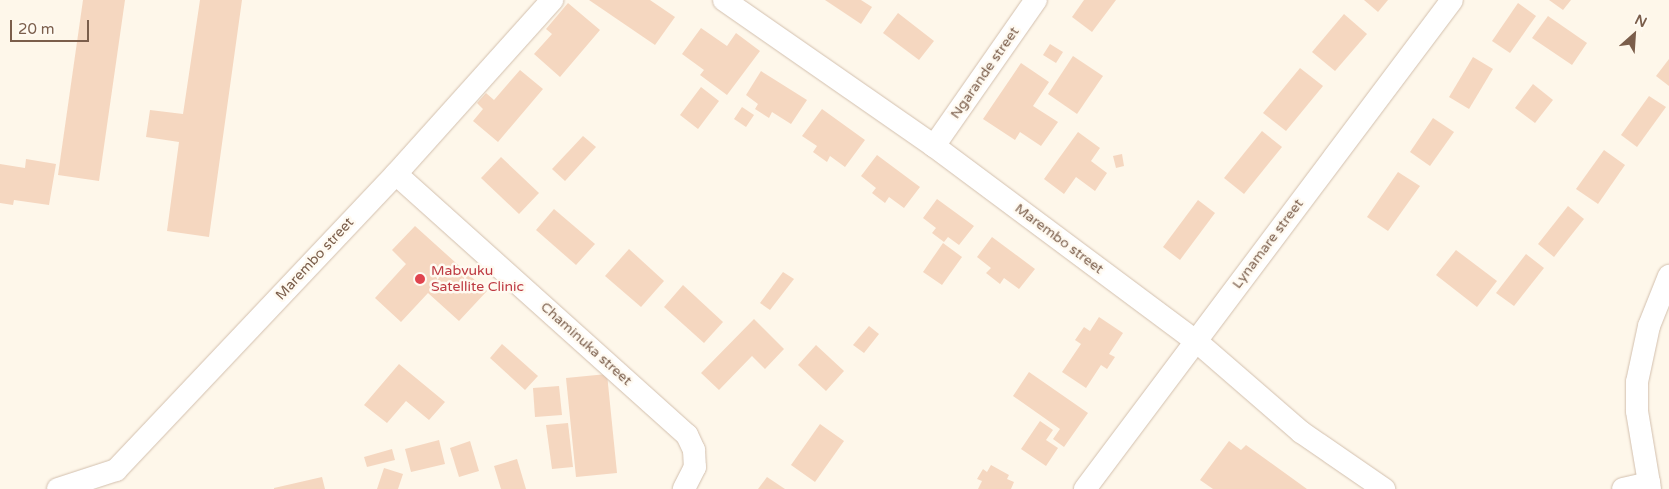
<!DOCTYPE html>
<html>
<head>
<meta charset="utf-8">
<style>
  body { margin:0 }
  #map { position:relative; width:1669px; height:489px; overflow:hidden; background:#fef7ea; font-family:"Varela Round",sans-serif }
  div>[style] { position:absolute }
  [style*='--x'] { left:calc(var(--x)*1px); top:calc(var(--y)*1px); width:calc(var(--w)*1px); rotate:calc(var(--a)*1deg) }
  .building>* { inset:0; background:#f5d7c0 }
  .roads { filter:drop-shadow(0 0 1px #d2bfad) drop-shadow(0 0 1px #d2bfad) }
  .minor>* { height:22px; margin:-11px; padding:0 11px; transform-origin:11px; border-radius:11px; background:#fff }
  .dots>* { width:14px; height:14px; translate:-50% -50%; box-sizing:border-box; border:2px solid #fffaf1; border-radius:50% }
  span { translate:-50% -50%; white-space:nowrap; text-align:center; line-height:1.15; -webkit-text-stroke:5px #fffaf1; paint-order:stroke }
  .street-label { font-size:14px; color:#7b5e4b }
  .health-label { font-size:14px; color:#be3a42 }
  .left { translate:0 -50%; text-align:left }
  .north { position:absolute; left:1609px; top:10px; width:50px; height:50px; -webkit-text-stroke:4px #fffaf1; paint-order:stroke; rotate:26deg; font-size:14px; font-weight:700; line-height:20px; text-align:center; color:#7b5e4b }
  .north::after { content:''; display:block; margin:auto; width:18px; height:22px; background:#7b5e4b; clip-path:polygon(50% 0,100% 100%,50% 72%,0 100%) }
  .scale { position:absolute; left:10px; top:20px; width:79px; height:22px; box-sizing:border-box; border:2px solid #7b5e4b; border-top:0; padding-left:6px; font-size:15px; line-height:18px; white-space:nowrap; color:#7b5e4b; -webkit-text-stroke:4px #fffaf1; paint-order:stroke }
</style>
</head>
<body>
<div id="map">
  <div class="building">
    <i style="clip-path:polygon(83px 0,125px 0,99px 181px,58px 175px)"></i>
    <i style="clip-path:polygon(200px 0,242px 0,209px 237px,167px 231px,179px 142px,146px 137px,150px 110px,183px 114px)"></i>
    <i style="clip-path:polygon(589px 0,650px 0,675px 17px,655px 45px)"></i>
    <i style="clip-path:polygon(825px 0,861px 0,872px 7px,861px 24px)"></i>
    <i style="clip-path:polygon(1084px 0,1116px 0,1092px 32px,1072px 17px)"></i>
    <i style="clip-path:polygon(1364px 0,1388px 0,1378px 12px)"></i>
    <i style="clip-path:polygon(1549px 0,1571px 0,1563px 10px)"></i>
    <i style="clip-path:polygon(568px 3px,600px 30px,560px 77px,534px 54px,552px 34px,546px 29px)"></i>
    <i style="clip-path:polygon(1518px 3px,1536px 16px,1510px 53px,1492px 41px)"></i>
    <i style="clip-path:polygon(898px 13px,934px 41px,919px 60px,883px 33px)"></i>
    <i style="clip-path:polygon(1344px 14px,1367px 34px,1335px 71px,1312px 52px)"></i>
    <i style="clip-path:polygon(1548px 16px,1587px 43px,1572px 65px,1532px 38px)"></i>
    <i style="clip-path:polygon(701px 28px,727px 46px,736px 33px,760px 51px,727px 95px,700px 75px,704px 70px,682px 54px)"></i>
    <i style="clip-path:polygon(1050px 44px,1063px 52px,1056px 63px,1043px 55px)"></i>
    <i style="clip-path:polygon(1073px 56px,1103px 76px,1077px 114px,1048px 94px)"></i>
    <i style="clip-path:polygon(1473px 57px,1493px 69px,1469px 109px,1449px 97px)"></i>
    <i style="clip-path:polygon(1669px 59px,1669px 86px,1656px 76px)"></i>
    <i style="clip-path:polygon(1021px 63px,1049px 82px,1033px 106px,1058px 122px,1041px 146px,1020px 132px,1015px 140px,983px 119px)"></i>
    <i style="clip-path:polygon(1300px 68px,1323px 86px,1286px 131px,1263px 113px)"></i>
    <i style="clip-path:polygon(520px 70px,543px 89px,498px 142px,473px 121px,483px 109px,477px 103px,486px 93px,494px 100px)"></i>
    <i style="clip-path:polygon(761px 71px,807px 100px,791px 124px,772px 112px,769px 118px,755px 109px,758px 104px,746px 95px)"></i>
    <i style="clip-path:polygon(1533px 84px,1553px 100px,1535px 123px,1515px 108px)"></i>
    <i style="clip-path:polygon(701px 87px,719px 101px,698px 129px,680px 115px)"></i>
    <i style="clip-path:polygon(1649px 96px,1666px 107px,1637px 147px,1621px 135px)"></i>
    <i style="clip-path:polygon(742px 107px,754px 115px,746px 127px,734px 119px)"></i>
    <i style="clip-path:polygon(822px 109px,865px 140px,845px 167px,830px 156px,827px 162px,813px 152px,817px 146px,802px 136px)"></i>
    <i style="clip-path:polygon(1433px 118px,1454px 132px,1430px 166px,1410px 152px)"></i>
    <i style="clip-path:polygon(1262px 131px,1282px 147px,1244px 194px,1224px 178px)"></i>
    <i style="clip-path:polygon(1078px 132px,1100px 148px,1091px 161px,1107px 173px,1095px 191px,1076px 177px,1064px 194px,1044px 179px)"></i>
    <i style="clip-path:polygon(583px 136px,596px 147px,565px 181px,552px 169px)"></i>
    <i style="clip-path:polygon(1604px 150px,1625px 165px,1598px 204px,1576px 189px)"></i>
    <i style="clip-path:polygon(1122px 154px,1124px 166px,1116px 168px,1113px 156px)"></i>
    <i style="clip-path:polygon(877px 155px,920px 187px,904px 208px,889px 197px,885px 203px,872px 193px,876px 188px,861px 176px)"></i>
    <i style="clip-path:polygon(501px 157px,539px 193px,519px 214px,481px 178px)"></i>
    <i style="clip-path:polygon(26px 159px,56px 164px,49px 205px,14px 200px,13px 205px,0 203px,0 164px,25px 168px)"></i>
    <i style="clip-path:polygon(1398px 172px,1420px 186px,1388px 231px,1367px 217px)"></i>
    <i style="clip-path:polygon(937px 199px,974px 226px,959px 245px,948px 237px,944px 242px,932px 233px,936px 228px,923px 218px)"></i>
    <i style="clip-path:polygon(1198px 200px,1215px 213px,1180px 260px,1163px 247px)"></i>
    <i style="clip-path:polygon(1568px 206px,1584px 219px,1554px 257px,1538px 244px)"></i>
    <i style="clip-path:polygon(554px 209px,595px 244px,576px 265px,536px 230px)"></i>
    <i style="clip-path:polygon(415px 226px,487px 291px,459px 321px,428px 293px,401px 322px,375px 298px,406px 264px,392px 250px)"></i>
    <i style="clip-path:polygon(992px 237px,1035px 269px,1019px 289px,1004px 278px,1000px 284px,986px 273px,991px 268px,977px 257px)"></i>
    <i style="clip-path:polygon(943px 243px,962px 257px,942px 285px,923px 272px)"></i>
    <i style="clip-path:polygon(629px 249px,664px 281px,641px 307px,605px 276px)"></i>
    <i style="clip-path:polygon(1456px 250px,1497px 281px,1477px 307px,1436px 275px)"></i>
    <i style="clip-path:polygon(1526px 254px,1544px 268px,1514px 306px,1496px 293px)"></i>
    <i style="clip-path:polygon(783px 272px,794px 279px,770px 310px,760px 303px)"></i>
    <i style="clip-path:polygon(683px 285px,723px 322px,704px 343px,664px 307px)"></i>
    <i style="clip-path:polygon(1099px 317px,1123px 333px,1109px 354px,1115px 357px,1107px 369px,1101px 365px,1086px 388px,1062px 372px,1081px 344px,1075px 340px,1084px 327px,1090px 331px)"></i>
    <i style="clip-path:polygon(754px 319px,784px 349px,765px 369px,752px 356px,719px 390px,701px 373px)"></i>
    <i style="clip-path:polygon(869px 326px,879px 334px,864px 353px,853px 345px)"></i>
    <i style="clip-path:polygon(502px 344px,538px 376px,525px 390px,490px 358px)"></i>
    <i style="clip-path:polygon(816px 345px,844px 371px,826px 391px,798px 365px)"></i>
    <i style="clip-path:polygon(399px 364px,445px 402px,429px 420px,406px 401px,387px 423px,364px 405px)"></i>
    <i style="clip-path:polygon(1029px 372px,1088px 413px,1064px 447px,1053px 439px,1060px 429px,1013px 396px)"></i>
    <i style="clip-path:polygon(607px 374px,617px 473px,576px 477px,566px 378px)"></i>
    <i style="clip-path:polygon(559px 386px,562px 415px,535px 417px,533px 388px)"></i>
    <i style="clip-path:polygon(1040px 421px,1053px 430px,1046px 440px,1058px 448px,1046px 466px,1021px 449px)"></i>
    <i style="clip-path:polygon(568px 423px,573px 467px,552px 469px,546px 425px)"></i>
    <i style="clip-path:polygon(820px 424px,844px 441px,815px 482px,791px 465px)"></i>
    <i style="clip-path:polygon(439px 440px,445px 464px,411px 472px,405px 449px)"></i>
    <i style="clip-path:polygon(470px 441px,479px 471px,459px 477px,450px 448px)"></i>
    <i style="clip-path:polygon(1229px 441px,1241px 450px,1246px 445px,1307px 489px,1213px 489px,1200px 480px)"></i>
    <i style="clip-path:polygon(392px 449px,395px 460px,367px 467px,364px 457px)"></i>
    <i style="clip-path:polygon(517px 459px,526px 489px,501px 489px,494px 466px)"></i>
    <i style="clip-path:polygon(991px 465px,1009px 475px,1007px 479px,1014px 482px,1011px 489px,978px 489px,982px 481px,977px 479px,983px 469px,987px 472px)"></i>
    <i style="clip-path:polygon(384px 468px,403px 474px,398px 489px,377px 489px)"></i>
    <i style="clip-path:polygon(322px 477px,325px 489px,274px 489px,274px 488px)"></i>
    <i style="clip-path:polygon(767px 477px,785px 489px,758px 489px)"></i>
  </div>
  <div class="roads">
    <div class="minor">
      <i style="--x:724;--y:0;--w:256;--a:34.8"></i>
      <i style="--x:934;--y:146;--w:327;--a:36.7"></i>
      <i style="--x:1196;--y:341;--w:139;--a:40.9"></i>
      <i style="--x:1301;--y:432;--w:101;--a:34.5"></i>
      <i style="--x:934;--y:146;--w:178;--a:-55.1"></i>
      <i style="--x:396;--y:174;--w:391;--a:41.9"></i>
      <i style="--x:687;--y:435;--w:17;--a:65"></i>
      <i style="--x:694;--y:450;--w:17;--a:87"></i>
      <i style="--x:695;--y:467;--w:25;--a:117"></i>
      <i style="--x:58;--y:489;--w:61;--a:-18.1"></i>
      <i style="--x:116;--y:470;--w:407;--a:-46.6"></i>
      <i style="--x:396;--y:174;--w:234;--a:-48.1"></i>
      <i style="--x:1085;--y:489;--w:611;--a:-53.11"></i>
      <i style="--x:1623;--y:489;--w:27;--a:-13"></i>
      <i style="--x:1650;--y:489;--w:79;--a:-99.5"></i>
      <i style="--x:1637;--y:411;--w:29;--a:-90"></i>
      <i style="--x:1637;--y:382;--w:57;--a:-77.9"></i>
      <i style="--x:1649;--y:326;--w:54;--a:-68.2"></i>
    </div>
  </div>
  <div class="dots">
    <i style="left:420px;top:279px;background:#e0444e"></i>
  </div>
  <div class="street-label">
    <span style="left:985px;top:73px;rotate:-55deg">Ngarande street</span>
    <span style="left:1059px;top:239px;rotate:37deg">Marembo street</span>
    <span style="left:1268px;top:244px;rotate:-53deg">Lynamare street</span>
    <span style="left:315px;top:259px;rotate:-47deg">Marembo street</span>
    <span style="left:586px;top:344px;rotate:42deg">Chaminuka street</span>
  </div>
  <div class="health-label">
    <span class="left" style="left:431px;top:279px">Mabvuku<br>Satellite Clinic</span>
  </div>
  <div class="north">N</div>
  <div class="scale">20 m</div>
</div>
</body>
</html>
